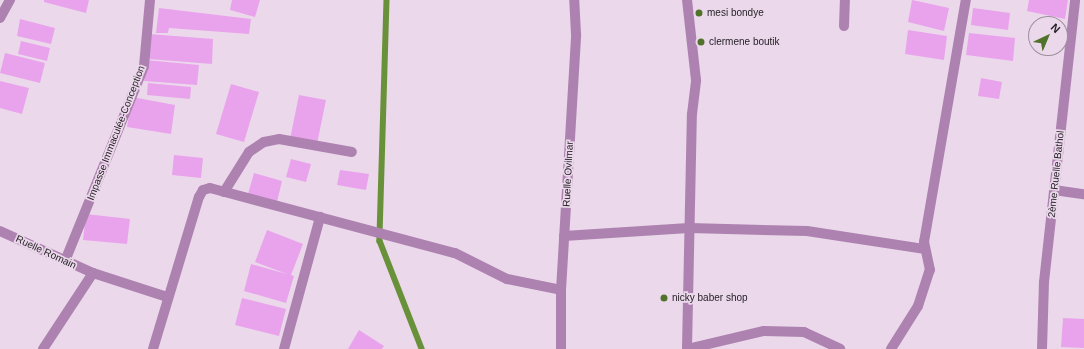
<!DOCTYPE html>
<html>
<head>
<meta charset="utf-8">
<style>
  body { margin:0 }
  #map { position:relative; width:1084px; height:349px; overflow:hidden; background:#ebd9eb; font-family:Arial,sans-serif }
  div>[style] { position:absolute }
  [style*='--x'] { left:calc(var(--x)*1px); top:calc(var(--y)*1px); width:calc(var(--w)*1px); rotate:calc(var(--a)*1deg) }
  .stream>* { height:5.5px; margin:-2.75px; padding:0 2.75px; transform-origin:2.75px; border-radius:2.75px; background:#69913a }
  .building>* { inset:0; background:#e9a3ec }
  .minor>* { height:10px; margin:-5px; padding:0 5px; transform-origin:5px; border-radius:5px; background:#ae82b0 }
  .dots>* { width:11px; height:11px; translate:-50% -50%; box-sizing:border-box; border:2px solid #ebd9eb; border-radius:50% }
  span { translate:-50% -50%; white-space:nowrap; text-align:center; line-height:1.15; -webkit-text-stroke:3.5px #ebd9eb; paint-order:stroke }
  .poi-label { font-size:10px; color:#272127 }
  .left { translate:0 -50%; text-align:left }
  .street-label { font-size:10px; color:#272127 }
  .north { position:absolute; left:1028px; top:16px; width:40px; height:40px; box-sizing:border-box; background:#ebd9eb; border:1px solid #9d8f9d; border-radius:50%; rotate:44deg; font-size:11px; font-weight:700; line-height:16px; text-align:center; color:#272127 }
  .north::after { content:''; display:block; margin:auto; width:14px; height:18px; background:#51722a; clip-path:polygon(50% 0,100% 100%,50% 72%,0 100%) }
</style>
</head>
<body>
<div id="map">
  <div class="stream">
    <i style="--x:387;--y:0;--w:241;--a:91.7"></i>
    <i style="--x:380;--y:241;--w:116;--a:68.7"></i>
  </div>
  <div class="building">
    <i style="clip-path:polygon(44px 0,89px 0,86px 13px,44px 2px)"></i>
    <i style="clip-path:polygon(232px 0,260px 0,255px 17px,230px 10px)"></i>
    <i style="clip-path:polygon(912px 0,949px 8px,944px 31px,908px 22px)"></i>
    <i style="clip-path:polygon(1029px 0,1068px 0,1065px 19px,1027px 11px)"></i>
    <i style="clip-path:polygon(159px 8px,251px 19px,249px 34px,169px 28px,168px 33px,156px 33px)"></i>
    <i style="clip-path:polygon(973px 8px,1010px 13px,1008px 30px,971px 25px)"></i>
    <i style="clip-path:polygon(20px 19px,55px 28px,51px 44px,17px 36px)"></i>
    <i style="clip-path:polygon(908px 30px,947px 36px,944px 60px,905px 54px)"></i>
    <i style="clip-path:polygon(969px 33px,1015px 38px,1013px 61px,966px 55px)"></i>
    <i style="clip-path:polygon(149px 34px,213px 39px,212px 64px,148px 59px)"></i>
    <i style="clip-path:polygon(21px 41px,50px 48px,47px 61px,18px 54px)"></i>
    <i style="clip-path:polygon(5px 53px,45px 63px,40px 83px,0 73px)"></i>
    <i style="clip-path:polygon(146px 60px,199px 65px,197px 85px,144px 81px)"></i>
    <i style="clip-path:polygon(981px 78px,1002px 82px,999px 99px,978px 96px)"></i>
    <i style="clip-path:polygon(0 81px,29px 88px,22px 114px,0 108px)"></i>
    <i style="clip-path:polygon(148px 83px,191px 87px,190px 99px,147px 95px)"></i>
    <i style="clip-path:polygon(231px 84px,259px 92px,244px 142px,216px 134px)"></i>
    <i style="clip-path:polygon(299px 95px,326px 100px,317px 144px,290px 139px)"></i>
    <i style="clip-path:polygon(132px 97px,175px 105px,171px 134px,127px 127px)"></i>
    <i style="clip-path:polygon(174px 155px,203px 158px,201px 178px,172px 175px)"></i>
    <i style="clip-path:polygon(291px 159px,311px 164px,306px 182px,286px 177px)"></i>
    <i style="clip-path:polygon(340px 170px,369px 174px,366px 190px,337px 185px)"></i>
    <i style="clip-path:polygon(254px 173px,282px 181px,277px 202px,248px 194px)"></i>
    <i style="clip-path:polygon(86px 214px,130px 219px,127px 244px,83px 240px)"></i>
    <i style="clip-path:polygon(267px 230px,303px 244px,291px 275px,294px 276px,286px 303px,244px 291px,251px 264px,287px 274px,255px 262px)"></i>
    <i style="clip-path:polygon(242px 298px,286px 309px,279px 336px,235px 325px)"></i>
    <i style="clip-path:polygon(1063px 318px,1084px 319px,1084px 348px,1061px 347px)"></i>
    <i style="clip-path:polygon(359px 330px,384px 346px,382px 349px,348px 349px)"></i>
  </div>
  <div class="minor">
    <i style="--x:0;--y:18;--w:21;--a:-61"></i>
    <i style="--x:844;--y:26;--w:26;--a:-88"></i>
    <i style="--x:1054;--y:190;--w:30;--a:8"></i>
    <i style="--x:224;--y:192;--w:47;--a:-58"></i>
    <i style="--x:249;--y:152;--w:18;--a:-34"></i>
    <i style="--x:264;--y:142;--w:15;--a:-11"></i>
    <i style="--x:279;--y:139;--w:74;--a:10.1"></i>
    <i style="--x:0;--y:231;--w:102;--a:24.3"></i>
    <i style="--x:93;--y:273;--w:78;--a:18"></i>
    <i style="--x:564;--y:236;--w:125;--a:-3.7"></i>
    <i style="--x:689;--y:228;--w:118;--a:1.5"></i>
    <i style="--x:807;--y:231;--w:118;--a:8.7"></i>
    <i style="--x:65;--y:261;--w:210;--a:-67.9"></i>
    <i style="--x:144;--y:66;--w:66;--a:-84.8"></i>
    <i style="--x:687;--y:348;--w:234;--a:-88.8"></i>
    <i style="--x:692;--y:114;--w:34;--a:-83"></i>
    <i style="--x:696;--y:80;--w:81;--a:-96.4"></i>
    <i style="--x:43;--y:349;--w:91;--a:-56.7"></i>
    <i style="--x:153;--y:349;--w:159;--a:-73.2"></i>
    <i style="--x:199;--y:197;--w:8;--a:-60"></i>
    <i style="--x:203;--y:190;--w:7;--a:-16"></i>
    <i style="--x:210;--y:188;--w:253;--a:14.9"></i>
    <i style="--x:455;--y:253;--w:58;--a:26.6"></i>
    <i style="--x:507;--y:279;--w:55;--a:11.5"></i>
    <i style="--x:284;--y:349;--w:137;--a:-74.7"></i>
    <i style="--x:561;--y:349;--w:59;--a:-90"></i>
    <i style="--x:561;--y:290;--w:256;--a:-86.6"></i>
    <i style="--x:576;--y:34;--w:34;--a:-93"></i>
    <i style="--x:687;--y:349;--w:79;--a:-13.2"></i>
    <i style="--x:764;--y:331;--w:40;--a:1.4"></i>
    <i style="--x:804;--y:332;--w:40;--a:25"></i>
    <i style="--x:891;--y:349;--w:51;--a:-57.9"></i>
    <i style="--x:918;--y:306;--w:38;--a:-72"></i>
    <i style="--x:930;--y:270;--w:29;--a:-102"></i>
    <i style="--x:924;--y:242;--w:246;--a:-80.2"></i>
    <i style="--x:1042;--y:349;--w:67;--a:-88.3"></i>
    <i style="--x:1044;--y:282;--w:284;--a:-83.7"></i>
  </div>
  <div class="dots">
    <i style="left:699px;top:13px;background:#51722a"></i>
    <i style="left:701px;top:42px;background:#51722a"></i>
    <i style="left:664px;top:298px;background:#51722a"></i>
  </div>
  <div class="poi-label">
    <span class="left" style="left:707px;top:13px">mesi bondye</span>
    <span class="left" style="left:709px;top:42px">clermene boutik</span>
    <span class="left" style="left:672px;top:298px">nicky baber shop</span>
  </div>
  <div class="street-label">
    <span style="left:116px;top:133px;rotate:-69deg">Impasse Immaculée-Conception</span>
    <span style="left:568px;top:174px;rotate:-87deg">Ruelle Ovilmar</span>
    <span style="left:1056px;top:174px;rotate:-84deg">2ème Ruelle Bathol</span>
    <span style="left:46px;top:252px;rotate:25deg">Ruelle Romain</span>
  </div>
  <div class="north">N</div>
</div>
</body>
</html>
